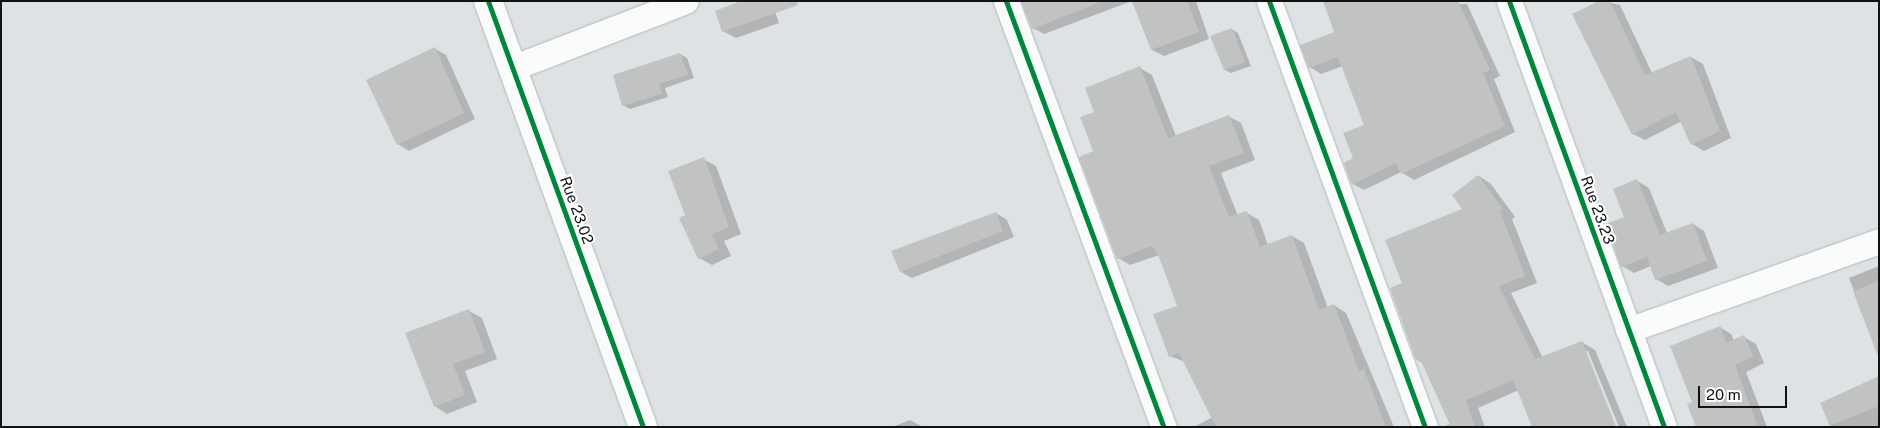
<!DOCTYPE html>
<html>
<head>
<meta charset="utf-8">
<style>
  body { margin:0 }
  #map { position:relative; width:1880px; height:428px; overflow:hidden; background:#dfe2e4; font-family:"Public Sans",sans-serif }
  div>[style] { position:absolute }
  [style*='--x'] { left:calc(var(--x)*1px); top:calc(var(--y)*1px); width:calc(var(--w)*1px); rotate:calc(var(--a)*1deg) }
  .shadow>* { inset:0; background:#0003 }
  .building>* { inset:0; background:#c1c2c2 }
  .roads { filter:drop-shadow(0 0 1px #b6b9ba) drop-shadow(0 0 1px #b6b9ba) }
  .street>* { height:25px; margin:-12.5px; padding:0 12.5px; transform-origin:12.5px; border-radius:12.5px; background:#fafbfb }
  .secondary>* { height:28px; margin:-14px; padding:0 14px; transform-origin:14px; border-radius:14px; background:#fafbfb }
  .cycleway>* { height:5px; margin:-2.5px; padding:0 2.5px; transform-origin:2.5px; border-radius:2.5px; background:#00873e }
  span { translate:-50% -50%; white-space:nowrap; text-align:center; line-height:1.15; -webkit-text-stroke:4px #fff; paint-order:stroke }
  .street-label { font-size:15px; color:#101213 }
  .frame { position:absolute; inset:0; border:2px solid #101213; pointer-events:none }
  .scale { position:absolute; left:1698px; top:386px; width:89px; height:22px; box-sizing:border-box; border:2px solid #101213; border-top:0; padding-left:6px; font-size:15px; line-height:18px; white-space:nowrap; color:#101213; -webkit-text-stroke:4px #fff; paint-order:stroke }
</style>
</head>
<body>
<div id="map">
  <div class="shadow">
    <i style="clip-path:polygon(1024px 1px,1132px 1px,1044px 34px,1033px 28px)"></i>
    <i style="clip-path:polygon(1132px 1px,1196px 1px,1209px 39px,1164px 56px,1152px 50px)"></i>
    <i style="clip-path:polygon(1324px 1px,1467px 4px,1500px 76px,1494px 79px,1515px 132px,1414px 180px,1401px 172px,1364px 190px,1353px 184px,1366px 125px,1343px 66px,1321px 74px,1310px 67px,1336px 33px)"></i>
    <i style="clip-path:polygon(1602px 1px,1620px 5px,1652px 73px,1691px 57px,1703px 64px,1731px 138px,1704px 151px,1692px 144px,1682px 121px,1645px 140px,1633px 134px)"></i>
    <i style="clip-path:polygon(772px 4px,779px 23px,736px 38px,723px 31px)"></i>
    <i style="clip-path:polygon(1231px 29px,1238px 33px,1251px 66px,1231px 73px,1225px 70px)"></i>
    <i style="clip-path:polygon(435px 49px,446px 55px,475px 119px,409px 151px,398px 144px,368px 81px)"></i>
    <i style="clip-path:polygon(680px 54px,687px 58px,694px 78px,665px 88px,668px 97px,630px 109px,623px 105px)"></i>
    <i style="clip-path:polygon(1140px 68px,1152px 75px,1176px 136px,1228px 116px,1241px 123px,1255px 160px,1221px 173px,1238px 216px,1247px 213px,1259px 220px,1268px 245px,1292px 236px,1304px 243px,1328px 308px,1334px 305px,1346px 313px,1394px 427px,1194px 427px,1213px 417px,1185px 362px,1170px 356px,1178px 306px,1159px 255px,1130px 265px,1118px 258px,1095px 152px,1095px 113px)"></i>
    <i style="clip-path:polygon(703px 159px,716px 166px,741px 234px,724px 241px,731px 256px,712px 265px,699px 258px,687px 216px)"></i>
    <i style="clip-path:polygon(1479px 176px,1491px 184px,1515px 217px,1512px 219px,1537px 283px,1511px 293px,1543px 358px,1582px 342px,1595px 350px,1627px 427px,1619px 427px,1588px 351px,1585px 351px,1616px 427px,1533px 427px,1519px 390px,1478px 408px,1485px 427px,1442px 427px,1451px 424px,1423px 363px,1417px 360px,1404px 284px,1464px 209px)"></i>
    <i style="clip-path:polygon(1637px 181px,1649px 188px,1667px 233px,1693px 224px,1704px 231px,1718px 268px,1668px 286px,1656px 279px,1651px 266px,1634px 273px,1622px 266px,1625px 218px)"></i>
    <i style="clip-path:polygon(996px 213px,1007px 220px,1014px 237px,912px 278px,901px 272px)"></i>
    <i style="clip-path:polygon(1879px 266px,1879px 355px,1849px 278px)"></i>
    <i style="clip-path:polygon(469px 311px,482px 318px,497px 359px,465px 371px,477px 402px,447px 414px,435px 406px)"></i>
    <i style="clip-path:polygon(1720px 327px,1731px 334px,1734px 341px,1744px 337px,1756px 344px,1764px 363px,1746px 372px,1767px 427px,1729px 427px,1693px 403px)"></i>
    <i style="clip-path:polygon(1879px 378px,1879px 427px,1831px 427px,1822px 404px)"></i>
    <i style="clip-path:polygon(910px 420px,923px 427px,892px 427px)"></i>
  </div>
  <div class="building">
    <i style="clip-path:polygon(741px 1px,797px 1px,798px 5px,722px 32px,715px 11px)"></i>
    <i style="clip-path:polygon(1021px 1px,1098px 1px,1098px 3px,1032px 29px)"></i>
    <i style="clip-path:polygon(1132px 1px,1187px 1px,1199px 32px,1151px 50px)"></i>
    <i style="clip-path:polygon(1323px 1px,1458px 1px,1490px 70px,1483px 73px,1505px 126px,1401px 174px,1396px 163px,1352px 185px,1344px 163px,1353px 158px,1343px 133px,1364px 125px,1338px 57px,1309px 68px,1300px 45px,1334px 32px)"></i>
    <i style="clip-path:polygon(1599px 1px,1610px 1px,1645px 75px,1691px 56px,1720px 131px,1691px 145px,1676px 112px,1632px 135px,1572px 14px)"></i>
    <i style="clip-path:polygon(1232px 28px,1245px 62px,1224px 70px,1210px 36px)"></i>
    <i style="clip-path:polygon(435px 47px,464px 113px,397px 145px,366px 80px)"></i>
    <i style="clip-path:polygon(680px 53px,688px 75px,659px 84px,662px 94px,622px 106px,613px 75px)"></i>
    <i style="clip-path:polygon(1140px 66px,1168px 138px,1229px 115px,1244px 153px,1209px 166px,1229px 217px,1247px 211px,1260px 247px,1292px 235px,1319px 310px,1334px 304px,1359px 371px,1364px 369px,1386px 427px,1216px 427px,1179px 353px,1169px 357px,1153px 314px,1177px 306px,1159px 257px,1152px 246px,1117px 259px,1079px 157px,1093px 151px,1080px 117px,1094px 112px,1085px 88px)"></i>
    <i style="clip-path:polygon(704px 157px,729px 227px,712px 234px,719px 249px,698px 259px,679px 218px,685px 215px,668px 171px)"></i>
    <i style="clip-path:polygon(1478px 175px,1503px 209px,1500px 211px,1525px 276px,1499px 286px,1535px 359px,1582px 341px,1616px 427px,1532px 427px,1513px 380px,1466px 400px,1475px 427px,1451px 427px,1420px 359px,1416px 360px,1390px 288px,1402px 283px,1385px 240px,1462px 209px,1452px 195px)"></i>
    <i style="clip-path:polygon(1637px 179px,1660px 235px,1693px 223px,1707px 261px,1655px 280px,1647px 257px,1621px 267px,1606px 224px,1624px 217px,1613px 189px)"></i>
    <i style="clip-path:polygon(996px 212px,1003px 231px,900px 272px,891px 251px)"></i>
    <i style="clip-path:polygon(1879px 281px,1879px 354px,1877px 354px,1853px 291px)"></i>
    <i style="clip-path:polygon(469px 309px,485px 352px,453px 364px,465px 395px,434px 407px,405px 333px)"></i>
    <i style="clip-path:polygon(1720px 326px,1726px 343px,1744px 335px,1753px 356px,1735px 365px,1758px 427px,1696px 427px,1687px 404px,1692px 402px,1670px 346px)"></i>
    <i style="clip-path:polygon(1879px 376px,1879px 406px,1830px 426px,1820px 403px)"></i>
  </div>
  <div class="roads">
    <div class="street">
      <i style="--x:1006;--y:1;--w:454;--a:69.7"></i>
      <i style="--x:1269;--y:1;--w:454;--a:69.9"></i>
      <i style="--x:1509;--y:1;--w:453;--a:70"></i>
      <i style="--x:512;--y:68;--w:186;--a:-21.1"></i>
      <i style="--x:1628;--y:330;--w:266;--a:-19.5"></i>
    </div>
    <div class="secondary">
      <i style="--x:488;--y:1;--w:453;--a:70"></i>
    </div>
  </div>
  <div class="cycleway">
    <i style="--x:488;--y:1;--w:453;--a:70"></i>
    <i style="--x:1006;--y:1;--w:454;--a:69.7"></i>
    <i style="--x:1269;--y:1;--w:454;--a:69.9"></i>
    <i style="--x:1509;--y:1;--w:453;--a:70"></i>
  </div>
  <div class="street-label">
    <span style="left:577px;top:210px;rotate:70deg">Rue 23.02</span>
    <span style="left:1598px;top:210px;rotate:70deg">Rue 23.23</span>
  </div>
  <div class="frame"></div>
  <div class="scale">20 m</div>
</div>
</body>
</html>
